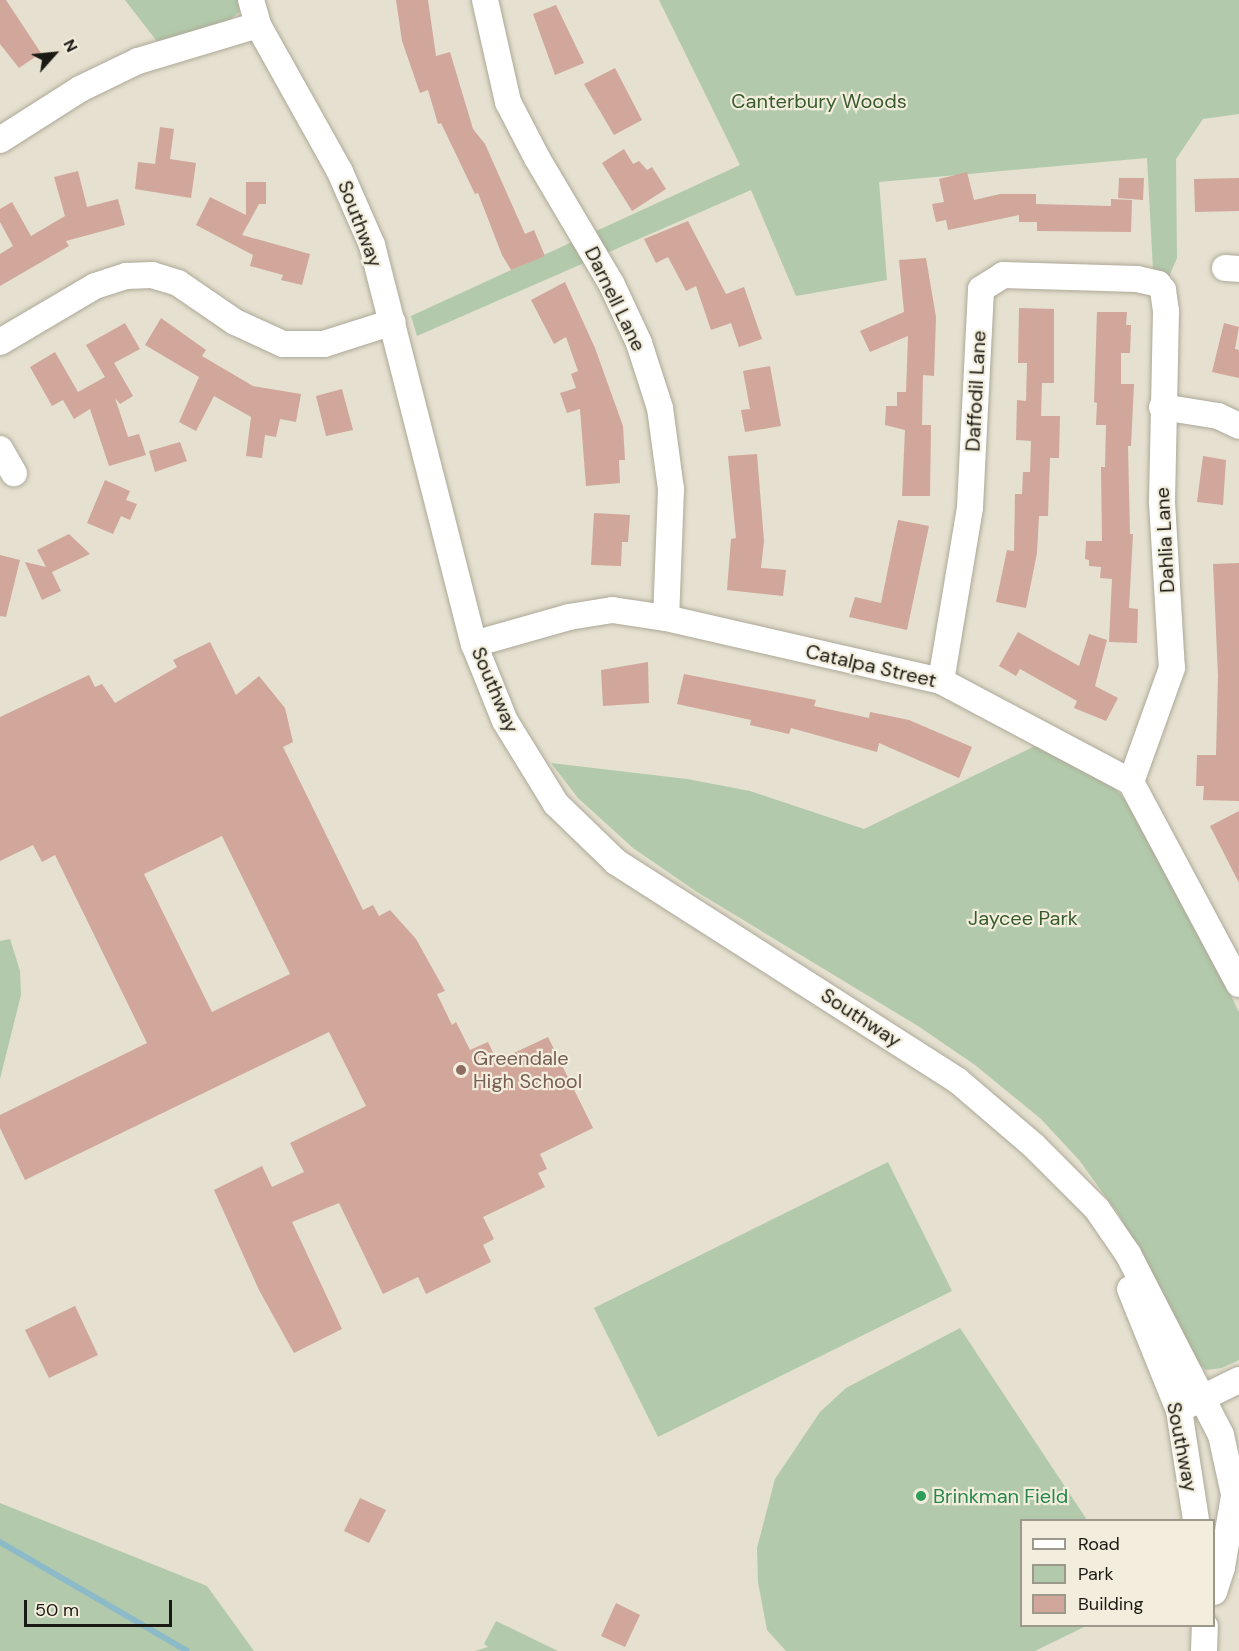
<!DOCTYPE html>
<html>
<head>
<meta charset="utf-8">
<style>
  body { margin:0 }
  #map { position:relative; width:1239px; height:1651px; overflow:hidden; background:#e5e0cf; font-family:"DM Sans",sans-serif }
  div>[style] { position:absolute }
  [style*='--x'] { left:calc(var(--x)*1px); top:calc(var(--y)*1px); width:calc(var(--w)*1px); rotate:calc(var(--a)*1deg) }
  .green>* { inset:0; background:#b2caab }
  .stream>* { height:6px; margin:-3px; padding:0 3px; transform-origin:3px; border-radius:3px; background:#8cbac8 }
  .building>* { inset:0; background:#d0a79a }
  .roads { filter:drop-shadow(0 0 2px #ada898) drop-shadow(0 0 2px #ada898) }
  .minor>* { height:26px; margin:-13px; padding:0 13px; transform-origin:13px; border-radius:13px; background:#fff }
  .dots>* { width:16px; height:16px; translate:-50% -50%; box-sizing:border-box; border:3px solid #f2eddc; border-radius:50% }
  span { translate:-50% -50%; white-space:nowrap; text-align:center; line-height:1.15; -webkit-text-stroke:4.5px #f2eddc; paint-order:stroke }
  .park-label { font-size:20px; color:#395c2e }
  .street-label { font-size:20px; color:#1b1913 }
  .education-label { font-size:20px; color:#785e54 }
  .left { translate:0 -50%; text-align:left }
  .leisure-label { font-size:20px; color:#27864d }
  .legend { position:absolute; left:1020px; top:1519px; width:195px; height:108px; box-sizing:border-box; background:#f2eddc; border:2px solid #9c988c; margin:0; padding:8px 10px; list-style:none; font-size:18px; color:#1b1913 }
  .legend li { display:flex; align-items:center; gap:12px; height:30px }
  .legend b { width:30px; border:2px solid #9c988c }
  .north { position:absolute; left:24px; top:24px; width:60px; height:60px; -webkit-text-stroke:4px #f2eddc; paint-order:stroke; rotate:63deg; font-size:16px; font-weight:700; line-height:24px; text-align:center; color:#1b1913 }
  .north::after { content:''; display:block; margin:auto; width:21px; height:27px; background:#1b1913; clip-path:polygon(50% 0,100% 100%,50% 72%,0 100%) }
  .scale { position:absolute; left:24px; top:1600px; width:148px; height:27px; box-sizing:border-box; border:3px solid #1b1913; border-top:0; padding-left:8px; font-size:18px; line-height:21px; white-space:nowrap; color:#1b1913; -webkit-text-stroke:4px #f2eddc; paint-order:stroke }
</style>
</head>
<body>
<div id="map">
  <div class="green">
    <i style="clip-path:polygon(125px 0,239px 0,240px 6px,239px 12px,225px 24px,159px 44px)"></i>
    <i style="clip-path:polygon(659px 0,1239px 0,1239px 114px,1203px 119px,1176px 159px,1177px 258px,1168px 279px,1153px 270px,1147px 158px,879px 182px,887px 280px,796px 296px,751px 190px,417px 336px,411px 316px,740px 165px)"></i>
    <i style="clip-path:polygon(1039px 744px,1110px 784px,1124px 798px,1187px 907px,1239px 1012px,1239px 1360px,1222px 1368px,1206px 1370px,1195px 1360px,1119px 1215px,1079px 1160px,1041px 1119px,975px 1065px,918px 1026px,697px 892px,633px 848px,578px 798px,551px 763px,687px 779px,750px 791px,864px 829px)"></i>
    <i style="clip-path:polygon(10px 939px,20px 971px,21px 995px,0 1079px,0 941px)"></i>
    <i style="clip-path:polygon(888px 1162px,952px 1291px,658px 1437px,594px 1308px)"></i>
    <i style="clip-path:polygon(960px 1328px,1087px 1520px,1022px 1520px,1022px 1626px,1086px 1626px,1035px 1651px,786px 1651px,767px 1630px,758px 1582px,757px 1548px,775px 1479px,820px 1412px,846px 1388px)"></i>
    <i style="clip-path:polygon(0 1503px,207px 1586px,254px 1651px,0 1651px)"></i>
    <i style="clip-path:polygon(496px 1621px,558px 1651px,475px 1651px,488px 1647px,484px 1644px)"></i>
  </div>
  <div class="stream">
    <i style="--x:0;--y:1542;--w:216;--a:30.2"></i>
  </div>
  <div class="building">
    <i style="clip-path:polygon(0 0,6px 0,41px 53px,19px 68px,0 44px)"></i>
    <i style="clip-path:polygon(396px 0,428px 0,436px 56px,450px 52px,473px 129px,485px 144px,525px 234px,534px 230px,545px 256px,511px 270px,502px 255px,478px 193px,475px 194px,441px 123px,438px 124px,428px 90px,420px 93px,402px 41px)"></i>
    <i style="clip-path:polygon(556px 5px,584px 63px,555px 75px,533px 14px)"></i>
    <i style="clip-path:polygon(615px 68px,642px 120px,614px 135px,584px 84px)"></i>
    <i style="clip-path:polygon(160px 127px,174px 129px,170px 159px,196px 163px,191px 198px,135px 189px,138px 162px,155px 164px)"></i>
    <i style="clip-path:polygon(624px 149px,633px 164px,639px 161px,647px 170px,652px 167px,666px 189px,632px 211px,602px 163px)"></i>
    <i style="clip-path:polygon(78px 171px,87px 207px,118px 199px,125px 225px,66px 241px,69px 246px,0 286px,0 254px,13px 246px,0 222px,0 209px,12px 202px,31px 236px,65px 216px,54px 177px)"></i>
    <i style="clip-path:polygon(967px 172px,974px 200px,1000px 194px,1036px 194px,1036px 204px,1111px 206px,1111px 199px,1132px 200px,1131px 232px,1037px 231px,1037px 222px,1019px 222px,1019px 215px,948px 230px,946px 220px,936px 222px,932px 204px,944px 202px,939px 179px)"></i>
    <i style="clip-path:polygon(1119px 178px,1144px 178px,1143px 200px,1118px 198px)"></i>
    <i style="clip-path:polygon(1239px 178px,1239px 211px,1195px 212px,1194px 179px)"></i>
    <i style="clip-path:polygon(246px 182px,266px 182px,266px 204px,259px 204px,242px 235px,310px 254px,302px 285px,281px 280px,283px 275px,250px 266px,253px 255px,196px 225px,210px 197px,246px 215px)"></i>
    <i style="clip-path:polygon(688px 221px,726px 294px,744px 287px,762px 339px,739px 347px,731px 323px,711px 330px,696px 286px,686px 291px,668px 257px,656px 263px,644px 239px)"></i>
    <i style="clip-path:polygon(926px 258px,936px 317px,934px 376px,923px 375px,922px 425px,931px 425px,930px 496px,902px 496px,905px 430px,885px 425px,886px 406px,897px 406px,897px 392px,906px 392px,908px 336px,870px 352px,860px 331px,904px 312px,899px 260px)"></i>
    <i style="clip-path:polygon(565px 282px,595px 348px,623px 426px,625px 460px,619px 460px,620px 483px,586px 486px,580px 409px,567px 413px,560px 393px,576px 388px,571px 374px,578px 371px,566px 337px,554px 344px,531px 300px)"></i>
    <i style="clip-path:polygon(1019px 308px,1054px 309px,1054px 383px,1042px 383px,1041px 416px,1060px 416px,1059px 458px,1050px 458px,1048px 516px,1039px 516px,1037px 553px,1026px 608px,996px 602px,1007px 550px,1014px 551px,1015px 494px,1022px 494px,1023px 472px,1030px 472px,1031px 441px,1016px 440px,1017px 400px,1026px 401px,1027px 363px,1018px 363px)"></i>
    <i style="clip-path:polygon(1097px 312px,1127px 312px,1126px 325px,1131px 325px,1130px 353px,1121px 353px,1121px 384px,1134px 384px,1131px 446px,1128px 446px,1130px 534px,1133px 534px,1129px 608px,1138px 609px,1137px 643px,1109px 642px,1112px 579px,1100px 578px,1101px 567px,1089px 566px,1089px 560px,1085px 559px,1086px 541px,1102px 541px,1101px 467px,1105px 467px,1106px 425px,1096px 425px,1097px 403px,1094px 402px)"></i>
    <i style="clip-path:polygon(161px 318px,206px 350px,202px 356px,253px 386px,301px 394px,296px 422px,280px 419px,276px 437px,265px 435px,262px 458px,246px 456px,251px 417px,214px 396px,196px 431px,179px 422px,199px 377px,145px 345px)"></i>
    <i style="clip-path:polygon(125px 323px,140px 349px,114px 363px,133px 396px,120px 404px,115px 398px,128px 437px,139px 434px,146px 455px,109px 466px,90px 409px,74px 419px,63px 400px,52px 406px,30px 367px,55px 352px,78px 392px,105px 377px,86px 345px)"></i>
    <i style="clip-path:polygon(1224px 323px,1239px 327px,1235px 349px,1239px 350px,1239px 378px,1212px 372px)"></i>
    <i style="clip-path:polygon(770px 366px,781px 426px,745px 432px,741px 410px,750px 409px,743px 371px)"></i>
    <i style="clip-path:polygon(342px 389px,353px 430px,326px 436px,316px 396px)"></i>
    <i style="clip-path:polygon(180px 442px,187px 461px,155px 472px,149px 451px)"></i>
    <i style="clip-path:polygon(757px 454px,764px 541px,761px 568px,786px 570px,783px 596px,727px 590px,731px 539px,736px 538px,728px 456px)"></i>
    <i style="clip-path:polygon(1203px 456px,1226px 460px,1223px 505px,1197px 502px)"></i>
    <i style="clip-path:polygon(105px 480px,130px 491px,126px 500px,137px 504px,130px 520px,121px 516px,113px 534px,87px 523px)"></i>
    <i style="clip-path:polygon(594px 513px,630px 515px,628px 542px,622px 542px,621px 566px,591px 565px)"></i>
    <i style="clip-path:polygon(898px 520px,929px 526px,907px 630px,849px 617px,855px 597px,881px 603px)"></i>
    <i style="clip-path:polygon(69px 534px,90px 554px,52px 572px,61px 591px,42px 600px,25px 562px,46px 567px,37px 550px)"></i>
    <i style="clip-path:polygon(0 555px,20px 560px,6px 617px,0 616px)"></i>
    <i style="clip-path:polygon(1239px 563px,1239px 801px,1203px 800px,1204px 786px,1196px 786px,1197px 755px,1216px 755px,1218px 676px,1213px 564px)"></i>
    <i style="clip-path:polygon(1018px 632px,1079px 666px,1089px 634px,1107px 640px,1095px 686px,1118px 698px,1106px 721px,1074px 708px,1077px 701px,1020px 669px,1016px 676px,999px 666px)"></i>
    <i style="clip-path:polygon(evenodd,210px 642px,236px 695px,259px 676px,285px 708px,293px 742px,283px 747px,363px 910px,373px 905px,379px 916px,390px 910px,416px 939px,445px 991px,437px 994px,452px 1025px,456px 1022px,470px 1050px,488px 1042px,497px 1061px,548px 1037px,593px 1128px,540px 1154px,547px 1169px,538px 1173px,545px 1187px,483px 1217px,494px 1239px,483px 1245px,491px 1262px,426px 1294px,418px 1277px,383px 1294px,339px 1203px,292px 1222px,342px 1329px,294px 1353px,259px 1290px,214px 1190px,262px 1166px,272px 1187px,304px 1172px,290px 1143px,366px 1106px,329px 1032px,25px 1180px,0 1128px,0 1115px,147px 1043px,55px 855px,42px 862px,33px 845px,0 861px,0 717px,89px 675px,95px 687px,102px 684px,115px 703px,177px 667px,173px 660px,210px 642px,222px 836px,290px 974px,212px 1012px,144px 874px,222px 836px)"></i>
    <i style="clip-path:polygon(648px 662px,649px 703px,603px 706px,601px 670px)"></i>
    <i style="clip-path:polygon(684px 674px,816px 700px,814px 706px,869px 718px,870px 712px,909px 720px,972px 747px,959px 778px,879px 743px,877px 752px,791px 728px,789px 734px,750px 725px,751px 720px,677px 704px)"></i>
    <i style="clip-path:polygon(1239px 811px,1239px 883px,1210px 826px)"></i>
    <i style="clip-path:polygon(75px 1306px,98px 1355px,49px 1378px,25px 1330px)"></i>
    <i style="clip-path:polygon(360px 1498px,386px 1510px,369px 1543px,344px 1531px)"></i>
    <i style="clip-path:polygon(616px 1603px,640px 1615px,625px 1647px,601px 1636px)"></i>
  </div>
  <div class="roads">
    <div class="minor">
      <i style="--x:251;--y:0;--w:26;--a:74"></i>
      <i style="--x:258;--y:25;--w:168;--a:60.8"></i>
      <i style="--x:340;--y:172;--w:80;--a:66.3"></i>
      <i style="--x:372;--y:245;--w:412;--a:75.7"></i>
      <i style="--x:474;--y:644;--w:83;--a:68.1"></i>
      <i style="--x:505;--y:721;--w:97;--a:58.4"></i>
      <i style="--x:556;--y:804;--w:83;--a:44"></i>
      <i style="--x:616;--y:862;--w:405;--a:32.6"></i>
      <i style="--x:957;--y:1080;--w:101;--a:40.6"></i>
      <i style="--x:1034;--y:1146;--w:89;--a:45"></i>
      <i style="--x:1097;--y:1209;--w:55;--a:55.4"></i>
      <i style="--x:1128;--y:1254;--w:203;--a:62.8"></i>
      <i style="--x:1221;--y:1435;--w:60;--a:77.6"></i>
      <i style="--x:485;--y:0;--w:105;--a:77.3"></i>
      <i style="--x:508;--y:102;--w:63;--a:62.6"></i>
      <i style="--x:537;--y:158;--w:147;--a:59.4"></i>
      <i style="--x:612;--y:285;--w:64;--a:65"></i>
      <i style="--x:639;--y:343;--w:68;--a:72.1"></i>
      <i style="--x:660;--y:408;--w:82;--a:82.3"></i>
      <i style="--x:671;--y:489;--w:129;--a:92.2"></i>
      <i style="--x:0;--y:140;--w:95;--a:-32.5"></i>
      <i style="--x:80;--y:89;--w:64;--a:-25.8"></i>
      <i style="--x:138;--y:61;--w:125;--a:-16.7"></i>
      <i style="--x:1225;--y:268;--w:14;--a:4"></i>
      <i style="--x:0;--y:342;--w:110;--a:-30.5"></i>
      <i style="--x:95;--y:286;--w:33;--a:-18"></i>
      <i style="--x:126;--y:276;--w:26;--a:-2"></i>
      <i style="--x:152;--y:275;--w:27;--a:17"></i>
      <i style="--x:178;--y:283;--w:69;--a:34.4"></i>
      <i style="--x:235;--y:322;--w:53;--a:24.6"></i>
      <i style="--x:283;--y:344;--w:41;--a:0"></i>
      <i style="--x:324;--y:344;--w:72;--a:-17.7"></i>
      <i style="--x:1162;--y:407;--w:57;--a:9.1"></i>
      <i style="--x:1218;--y:416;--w:23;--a:25"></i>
      <i style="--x:0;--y:449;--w:28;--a:60"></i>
      <i style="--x:474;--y:644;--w:99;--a:-15.9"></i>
      <i style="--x:569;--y:617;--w:44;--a:-9.2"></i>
      <i style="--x:612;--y:610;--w:55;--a:8.4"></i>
      <i style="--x:666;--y:618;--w:282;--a:12.9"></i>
      <i style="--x:941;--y:681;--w:215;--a:28"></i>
      <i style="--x:1131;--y:782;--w:229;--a:61.9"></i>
      <i style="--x:941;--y:681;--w:176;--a:-80.5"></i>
      <i style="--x:970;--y:507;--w:218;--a:-87.1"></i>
      <i style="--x:981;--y:289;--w:26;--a:-32"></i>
      <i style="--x:1003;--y:275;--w:134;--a:1.7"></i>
      <i style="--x:1137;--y:279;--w:22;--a:13"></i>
      <i style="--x:1158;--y:284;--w:8;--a:50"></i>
      <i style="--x:1163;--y:290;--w:21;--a:82"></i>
      <i style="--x:1166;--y:311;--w:191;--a:91.2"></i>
      <i style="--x:1162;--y:502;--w:166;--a:86.6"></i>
      <i style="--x:1172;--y:668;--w:121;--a:109.8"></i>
      <i style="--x:1130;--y:1289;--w:131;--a:68"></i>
      <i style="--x:1179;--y:1410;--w:111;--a:81.2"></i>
      <i style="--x:1188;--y:1405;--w:57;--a:-26.1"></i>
      <i style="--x:1214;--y:1592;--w:26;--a:-72"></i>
      <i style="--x:1222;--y:1567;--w:90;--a:-80.4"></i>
      <i style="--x:1204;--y:1651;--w:25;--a:-88"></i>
    </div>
  </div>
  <div class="dots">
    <i style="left:461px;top:1070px;background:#8d6e63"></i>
    <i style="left:921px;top:1496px;background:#2e9e5b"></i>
  </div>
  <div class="park-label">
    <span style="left:819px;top:101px">Canterbury Woods</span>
    <span style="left:1023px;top:918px">Jaycee Park</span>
  </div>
  <div class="street-label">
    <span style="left:360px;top:224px;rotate:69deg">Southway</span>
    <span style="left:615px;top:299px;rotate:64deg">Darnell Lane</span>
    <span style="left:976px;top:391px;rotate:-87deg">Daffodil Lane</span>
    <span style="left:1165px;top:540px;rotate:-93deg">Dahlia Lane</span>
    <span style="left:871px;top:666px;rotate:13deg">Catalpa Street</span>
    <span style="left:495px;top:690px;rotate:67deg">Southway</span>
    <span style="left:861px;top:1018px;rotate:33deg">Southway</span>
    <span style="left:1182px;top:1447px;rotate:79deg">Southway</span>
  </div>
  <div class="education-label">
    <span class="left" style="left:473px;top:1070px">Greendale<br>High School</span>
  </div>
  <div class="leisure-label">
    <span class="left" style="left:933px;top:1496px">Brinkman Field</span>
  </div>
  <ul class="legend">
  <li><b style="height:8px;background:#fff"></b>Road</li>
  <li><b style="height:16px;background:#b2caab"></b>Park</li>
  <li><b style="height:16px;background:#d0a79a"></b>Building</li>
  </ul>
  <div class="north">N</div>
  <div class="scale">50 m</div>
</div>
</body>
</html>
